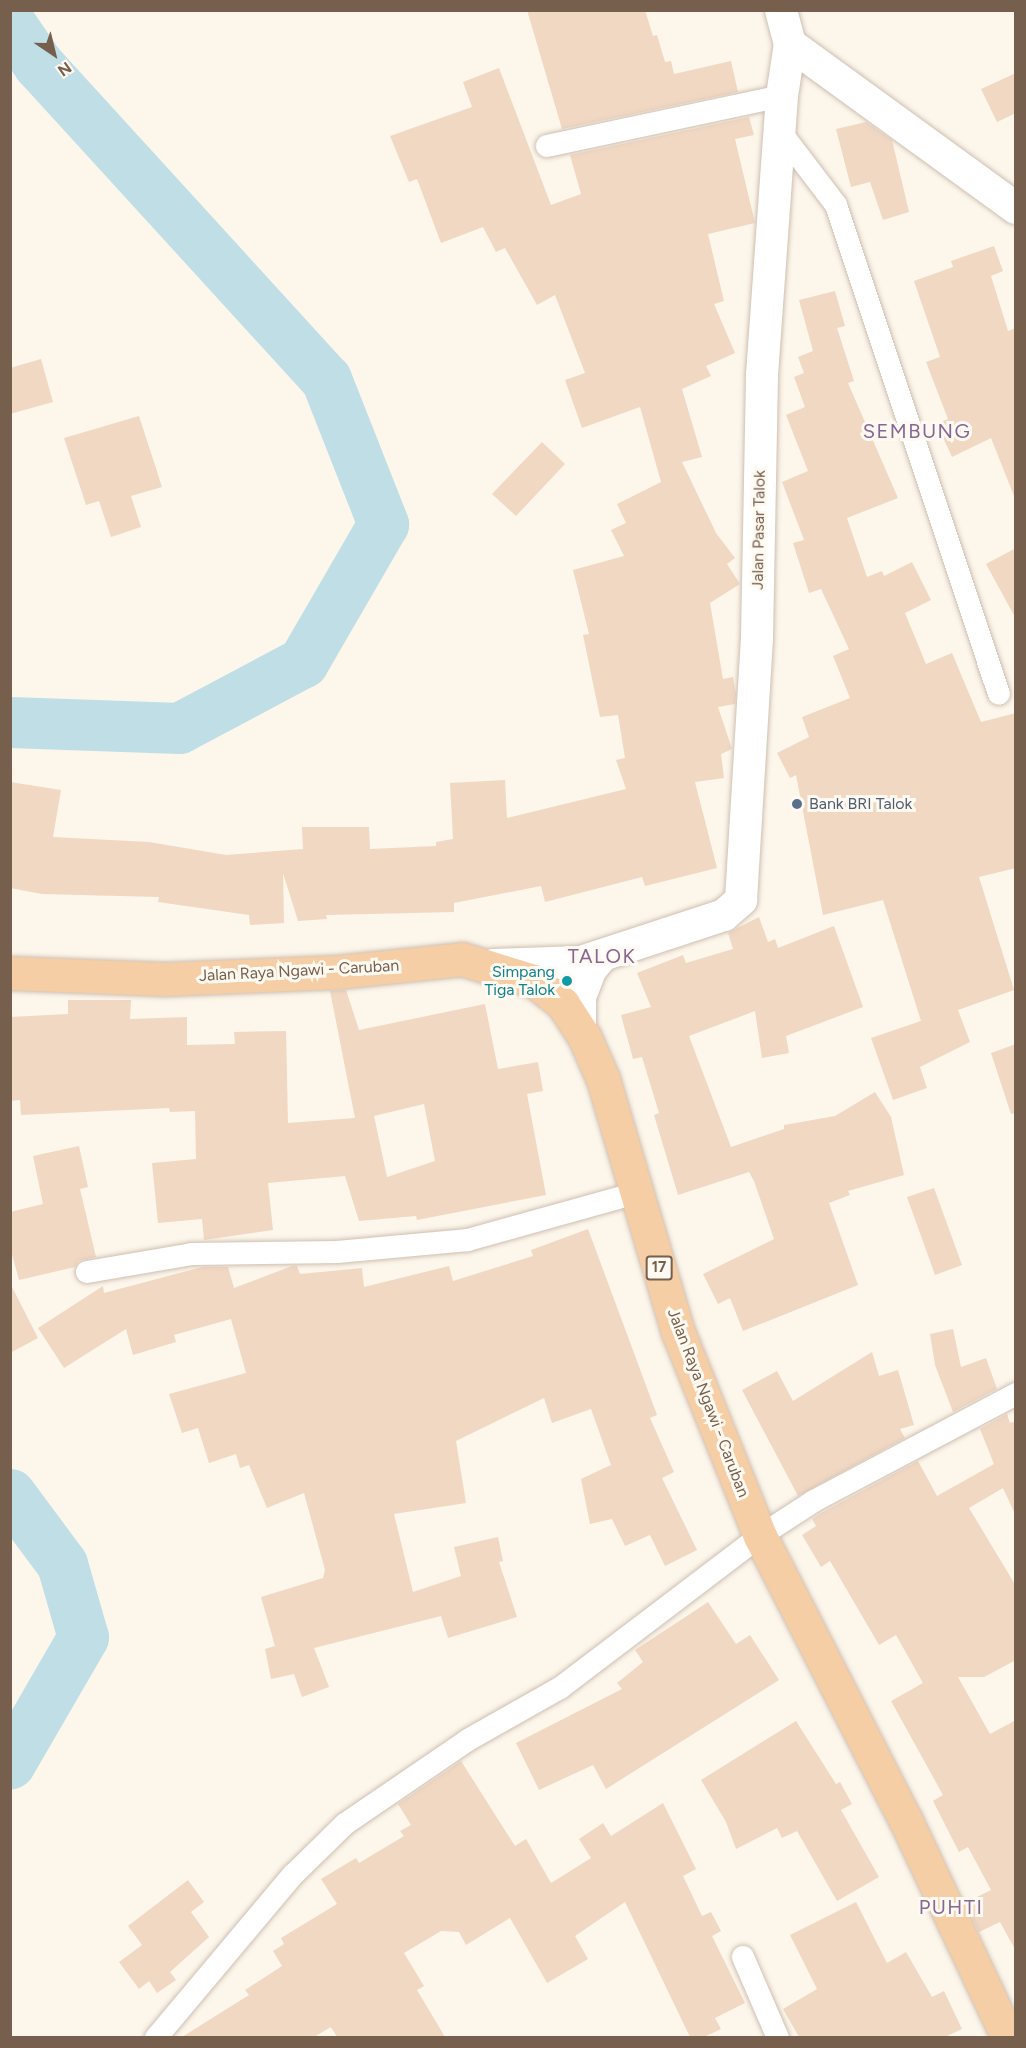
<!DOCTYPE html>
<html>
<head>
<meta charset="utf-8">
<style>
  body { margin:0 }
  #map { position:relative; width:1026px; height:2048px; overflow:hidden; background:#fcf6eb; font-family:Figtree,sans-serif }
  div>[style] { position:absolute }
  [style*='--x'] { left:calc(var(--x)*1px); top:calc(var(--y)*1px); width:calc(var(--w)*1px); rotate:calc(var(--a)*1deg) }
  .river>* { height:51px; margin:-25.5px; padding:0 25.5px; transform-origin:25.5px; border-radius:25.5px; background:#bfdee6 }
  .building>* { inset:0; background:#f1d8c3 }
  .roads { filter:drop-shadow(0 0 2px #cfbfb0) drop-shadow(0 0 2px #cfbfb0) }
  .minor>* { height:22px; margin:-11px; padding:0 11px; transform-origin:11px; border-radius:11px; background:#fff }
  .secondary>* { height:32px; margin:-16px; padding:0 16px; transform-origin:16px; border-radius:16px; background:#fff }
  .trunk>* { height:33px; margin:-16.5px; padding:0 16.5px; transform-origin:16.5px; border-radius:16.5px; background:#f6cea5 }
  .dots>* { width:16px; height:16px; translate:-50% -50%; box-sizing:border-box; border:3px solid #fffaf1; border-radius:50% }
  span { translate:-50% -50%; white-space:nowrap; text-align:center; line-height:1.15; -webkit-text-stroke:6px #fffaf1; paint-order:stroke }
  .shield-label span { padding:2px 4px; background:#fffaf1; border:2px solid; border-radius:4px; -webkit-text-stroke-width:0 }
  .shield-label { font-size:15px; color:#775f4e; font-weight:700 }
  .street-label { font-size:16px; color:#775f4e }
  .service-label { font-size:16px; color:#4e5e75 }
  .left { translate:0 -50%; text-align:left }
  .culture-label { font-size:16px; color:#0d838f }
  .right { translate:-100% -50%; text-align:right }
  .quarter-label { font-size:20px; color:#866693; letter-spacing:1.5px }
  .frame { position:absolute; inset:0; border:12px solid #775f4e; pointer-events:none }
  .north { position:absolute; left:24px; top:24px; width:60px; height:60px; -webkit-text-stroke:4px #fffaf1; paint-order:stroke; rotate:145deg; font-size:16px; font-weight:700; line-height:24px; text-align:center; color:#775f4e }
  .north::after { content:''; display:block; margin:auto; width:21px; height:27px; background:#775f4e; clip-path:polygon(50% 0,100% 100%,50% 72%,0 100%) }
</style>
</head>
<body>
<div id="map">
  <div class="river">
    <i style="--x:10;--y:23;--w:50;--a:55.7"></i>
    <i style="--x:38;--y:64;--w:427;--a:47.6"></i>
    <i style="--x:326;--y:379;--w:156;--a:68.5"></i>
    <i style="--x:383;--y:524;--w:160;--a:120.1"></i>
    <i style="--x:303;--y:662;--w:140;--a:152"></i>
    <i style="--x:179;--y:728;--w:169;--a:-178"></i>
    <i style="--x:10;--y:1494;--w:87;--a:53.4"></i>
    <i style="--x:62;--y:1564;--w:76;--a:74"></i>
    <i style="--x:83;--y:1637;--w:146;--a:120.1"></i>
  </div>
  <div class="building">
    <i style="clip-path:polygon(527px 10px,645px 10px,653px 36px,657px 35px,665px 62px,671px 61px,674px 74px,731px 61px,738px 92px,562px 129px)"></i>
    <i style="clip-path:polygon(499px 68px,551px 205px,581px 194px,570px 155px,749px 117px,754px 135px,735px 139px,755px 223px,708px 234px,724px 301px,714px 304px,735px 353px,706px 366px,711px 376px,682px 389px,702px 457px,682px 462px,716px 533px,735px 558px,727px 564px,740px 584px,710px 603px,723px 679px,733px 677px,736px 694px,735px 704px,718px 707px,732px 749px,721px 754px,724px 778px,695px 782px,717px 868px,645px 886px,642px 877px,545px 902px,541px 886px,454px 903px,454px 912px,326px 915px,327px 919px,298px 921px,283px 873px,284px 923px,250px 925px,249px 915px,158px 902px,159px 897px,42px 894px,10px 888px,10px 782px,61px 790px,53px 837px,149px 842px,226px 855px,303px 849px,302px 827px,369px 827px,370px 849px,436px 846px,436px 842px,453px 839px,450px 783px,505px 780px,507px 818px,626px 789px,616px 760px,625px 758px,618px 715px,600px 717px,583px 635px,589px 634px,573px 570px,624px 556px,611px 530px,626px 523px,617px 504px,661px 482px,640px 407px,582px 428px,565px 380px,585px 373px,555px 295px,537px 305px,505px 248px,496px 252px,483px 227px,441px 243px,417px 179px,409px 182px,390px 136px,472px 107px,463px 82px)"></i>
    <i style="clip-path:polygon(1016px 73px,1016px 113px,997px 122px,981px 89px)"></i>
    <i style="clip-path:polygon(866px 122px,892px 140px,909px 212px,883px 220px,870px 182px,851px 187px,836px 129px)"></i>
    <i style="clip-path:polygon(994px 246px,1003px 271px,991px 276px,1008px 331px,1016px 328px,1014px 496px,991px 438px,952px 457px,937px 424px,948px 419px,926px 362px,940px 357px,914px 281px,953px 267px,951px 261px)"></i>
    <i style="clip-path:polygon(835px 291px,845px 326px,837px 328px,854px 381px,848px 383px,898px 498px,847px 518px,867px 577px,882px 571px,884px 576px,912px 562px,931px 600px,905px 613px,926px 664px,952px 653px,981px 722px,1016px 713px,1016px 868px,979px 877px,1014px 990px,958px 1010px,970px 1042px,920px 1067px,927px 1088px,893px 1100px,871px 1038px,921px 1021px,883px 900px,823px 915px,796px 775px,790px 778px,777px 753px,809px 737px,802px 717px,850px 698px,833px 656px,849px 649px,821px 589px,809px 593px,793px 543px,804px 540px,782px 482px,808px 471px,786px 415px,805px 407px,794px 377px,804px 373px,798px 357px,813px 351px,799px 300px)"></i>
    <i style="clip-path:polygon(41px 359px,53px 402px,10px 414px,10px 368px)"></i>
    <i style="clip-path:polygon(139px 416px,162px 487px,131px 496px,141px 527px,111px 537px,99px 501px,86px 505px,64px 438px)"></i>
    <i style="clip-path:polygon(542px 442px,565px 464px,516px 516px,492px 494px)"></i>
    <i style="clip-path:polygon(1016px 548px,1016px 619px,986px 564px)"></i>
    <i style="clip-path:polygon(759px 917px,768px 942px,775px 939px,778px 948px,834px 926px,863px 1007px,786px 1036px,789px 1053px,762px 1058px,755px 1011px,689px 1036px,731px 1147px,784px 1129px,784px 1125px,835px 1116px,875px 1092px,891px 1117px,904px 1175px,848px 1191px,850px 1195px,829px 1203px,858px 1285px,743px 1331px,730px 1298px,718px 1304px,703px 1274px,774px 1239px,754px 1181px,749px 1172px,678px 1195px,654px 1115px,659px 1113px,642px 1057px,633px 1059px,621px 1015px,651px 1007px,637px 973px,683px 955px,686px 963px,733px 949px,728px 933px)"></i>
    <i style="clip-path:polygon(evenodd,346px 990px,359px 1030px,485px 1004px,498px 1069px,538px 1062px,543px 1091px,527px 1094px,546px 1195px,417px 1220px,416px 1216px,359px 1221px,345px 1176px,268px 1183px,273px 1230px,204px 1240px,202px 1219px,158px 1223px,152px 1163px,196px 1159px,195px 1111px,170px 1112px,169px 1108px,21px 1115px,20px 1100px,10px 1101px,10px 1017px,68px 1014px,68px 1000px,131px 1000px,130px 1019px,187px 1017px,187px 1045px,235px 1044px,234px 1032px,286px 1031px,288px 1123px,355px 1118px,330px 991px,346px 990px,424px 1104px,435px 1161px,387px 1177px,374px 1116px,424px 1104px)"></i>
    <i style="clip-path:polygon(1016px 1044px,1016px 1113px,1011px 1114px,991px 1053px)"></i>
    <i style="clip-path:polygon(79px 1146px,88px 1187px,80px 1189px,96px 1257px,79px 1261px,75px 1267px,19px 1280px,10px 1247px,10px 1212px,43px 1204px,33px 1156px)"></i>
    <i style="clip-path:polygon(934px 1188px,962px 1265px,935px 1275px,907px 1197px)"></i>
    <i style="clip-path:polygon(588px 1229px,657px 1415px,650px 1418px,674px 1472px,662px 1478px,697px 1550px,665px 1566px,650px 1535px,625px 1546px,612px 1519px,590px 1524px,581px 1479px,611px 1465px,591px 1409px,552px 1423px,544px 1398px,456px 1441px,466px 1503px,394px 1514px,413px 1592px,461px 1576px,454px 1547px,498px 1537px,503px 1561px,499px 1562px,517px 1617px,448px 1638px,441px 1616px,314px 1648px,329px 1687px,302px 1697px,294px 1674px,271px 1679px,265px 1649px,275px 1646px,261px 1597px,323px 1578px,325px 1570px,304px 1493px,267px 1508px,249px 1465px,240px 1468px,236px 1454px,209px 1463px,198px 1428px,182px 1433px,169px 1394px,246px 1373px,231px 1319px,174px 1335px,176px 1342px,133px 1355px,126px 1329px,64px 1368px,38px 1328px,103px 1286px,104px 1293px,202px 1267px,228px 1267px,234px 1288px,292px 1266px,297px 1266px,300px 1274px,362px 1268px,364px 1287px,449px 1266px,453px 1281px,533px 1256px,531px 1250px)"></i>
    <i style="clip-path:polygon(10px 1283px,38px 1338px,10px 1353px)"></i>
    <i style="clip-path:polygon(953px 1329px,961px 1367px,986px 1358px,997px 1389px,953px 1412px,935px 1365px,930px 1334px)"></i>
    <i style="clip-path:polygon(872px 1352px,879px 1376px,898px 1370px,914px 1425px,900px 1429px,905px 1438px,798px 1496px,742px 1390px,777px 1371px,793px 1401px)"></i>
    <i style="clip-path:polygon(1007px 1414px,1010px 1423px,1016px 1421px,1016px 1516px,1003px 1488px,969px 1508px,1016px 1586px,1016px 1660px,984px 1677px,958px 1677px,990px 1734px,1016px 1720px,1016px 1951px,1000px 1922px,979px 1932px,965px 1903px,991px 1890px,968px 1847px,959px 1852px,933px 1801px,943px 1795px,891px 1701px,923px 1683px,896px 1635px,879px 1645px,830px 1561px,821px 1567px,802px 1535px,816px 1526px,812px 1519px,821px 1513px,918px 1461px,937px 1496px,994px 1464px,980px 1429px)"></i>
    <i style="clip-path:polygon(708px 1602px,736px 1644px,750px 1635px,779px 1680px,606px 1789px,593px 1765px,539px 1790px,516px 1743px,622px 1689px,617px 1683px,643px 1662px,635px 1650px)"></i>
    <i style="clip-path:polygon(796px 1721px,836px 1784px,840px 1782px,852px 1804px,841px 1810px,879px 1877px,837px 1901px,797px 1831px,782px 1838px,777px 1828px,736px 1849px,726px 1822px,701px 1780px)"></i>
    <i style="clip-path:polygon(461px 1761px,515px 1846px,526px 1839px,551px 1883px,591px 1858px,579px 1839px,603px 1823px,611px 1836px,663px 1803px,696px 1869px,683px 1876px,702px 1916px,711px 1912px,721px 1931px,712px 1936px,745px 2003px,715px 2018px,721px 2029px,704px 2037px,690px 2037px,625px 1902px,575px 1936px,588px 1959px,547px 1983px,510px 1918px,466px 1945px,459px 1932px,441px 1931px,404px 1953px,424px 1986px,417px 1990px,445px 2037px,337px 2037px,331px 2027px,314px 2037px,182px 2037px,249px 1995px,245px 1990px,282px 1966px,273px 1951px,284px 1944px,281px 1938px,337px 1904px,321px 1879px,356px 1858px,359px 1863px,404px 1836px,400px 1831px,411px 1825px,398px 1804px)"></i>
    <i style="clip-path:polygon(188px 1880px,204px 1902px,191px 1912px,209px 1937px,170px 1972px,176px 1980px,157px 1993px,149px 1981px,139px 1989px,119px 1962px,142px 1945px,128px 1926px)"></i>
    <i style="clip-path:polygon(856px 1902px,887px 1963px,906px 1952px,932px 1997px,944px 1991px,962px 2029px,945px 2037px,799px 2037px,783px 2009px,817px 1989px,790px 1935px)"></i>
  </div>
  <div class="roads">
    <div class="minor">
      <i style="--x:782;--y:134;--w:89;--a:52.7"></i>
      <i style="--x:836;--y:205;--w:515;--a:71.57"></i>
      <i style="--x:547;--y:146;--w:240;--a:-12"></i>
      <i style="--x:87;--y:1272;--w:107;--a:-9.7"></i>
      <i style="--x:192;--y:1254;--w:145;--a:-0.8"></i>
      <i style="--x:337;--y:1252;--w:132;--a:-5.2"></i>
      <i style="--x:468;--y:1240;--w:174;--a:-15.6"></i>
      <i style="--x:743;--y:1957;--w:88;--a:66.6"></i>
      <i style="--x:156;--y:2038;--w:213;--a:-50"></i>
      <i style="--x:293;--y:1875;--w:73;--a:-44.4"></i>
      <i style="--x:345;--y:1824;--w:149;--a:-34.3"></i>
      <i style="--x:468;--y:1740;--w:106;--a:-29.5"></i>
      <i style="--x:560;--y:1688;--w:251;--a:-37.2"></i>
      <i style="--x:760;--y:1536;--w:64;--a:-32.9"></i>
      <i style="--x:814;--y:1501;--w:229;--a:-27.9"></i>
    </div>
    <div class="secondary">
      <i style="--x:790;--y:44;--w:279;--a:36"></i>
      <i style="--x:493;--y:965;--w:88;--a:-2"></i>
      <i style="--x:581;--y:962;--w:151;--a:-18.2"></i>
      <i style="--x:724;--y:915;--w:23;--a:-41"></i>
      <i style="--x:741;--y:900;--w:263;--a:-86.5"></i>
      <i style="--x:757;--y:637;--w:262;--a:-88.9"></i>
      <i style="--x:762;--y:375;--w:280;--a:-85.9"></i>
      <i style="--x:782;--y:96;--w:53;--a:-81.3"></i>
      <i style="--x:790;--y:44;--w:35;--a:-105"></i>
      <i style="--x:580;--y:1029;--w:32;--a:-90"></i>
      <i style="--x:580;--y:997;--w:30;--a:-69"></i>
      <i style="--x:591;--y:969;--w:17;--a:-50"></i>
    </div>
    <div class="trunk">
      <i style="--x:10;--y:973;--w:155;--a:2.2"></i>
      <i style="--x:165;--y:979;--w:172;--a:-2.3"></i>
      <i style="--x:337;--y:972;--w:126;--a:-5.9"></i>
      <i style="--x:462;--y:959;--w:75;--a:17"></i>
      <i style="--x:534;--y:981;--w:37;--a:38"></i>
      <i style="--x:563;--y:1004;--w:38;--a:57"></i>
      <i style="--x:584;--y:1036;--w:47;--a:66.2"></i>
      <i style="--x:603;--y:1079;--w:264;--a:73.5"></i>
      <i style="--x:678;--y:1332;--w:220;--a:68.1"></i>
      <i style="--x:760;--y:1536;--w:320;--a:62.9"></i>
      <i style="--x:906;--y:1821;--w:240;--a:64.8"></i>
    </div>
  </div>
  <div class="dots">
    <i style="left:797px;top:804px;background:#5c6f8a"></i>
    <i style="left:567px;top:981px;background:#0f9aa8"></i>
  </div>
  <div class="shield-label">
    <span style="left:659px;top:1268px">17</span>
  </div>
  <div class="street-label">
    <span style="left:759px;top:530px;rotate:-89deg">Jalan Pasar Talok</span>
    <span style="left:299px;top:971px;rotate:-3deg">Jalan Raya Ngawi - Caruban</span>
    <span style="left:708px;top:1403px;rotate:69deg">Jalan Raya Ngawi - Caruban</span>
  </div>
  <div class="service-label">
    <span class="left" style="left:809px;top:804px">Bank BRI Talok</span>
  </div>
  <div class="culture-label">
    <span class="right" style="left:555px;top:981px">Simpang<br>Tiga Talok</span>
  </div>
  <div class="quarter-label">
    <span style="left:917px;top:431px">SEMBUNG</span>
    <span style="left:602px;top:956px">TALOK</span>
    <span style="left:951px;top:1907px">PUHTI</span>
  </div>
  <div class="frame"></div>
  <div class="north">N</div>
</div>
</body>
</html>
